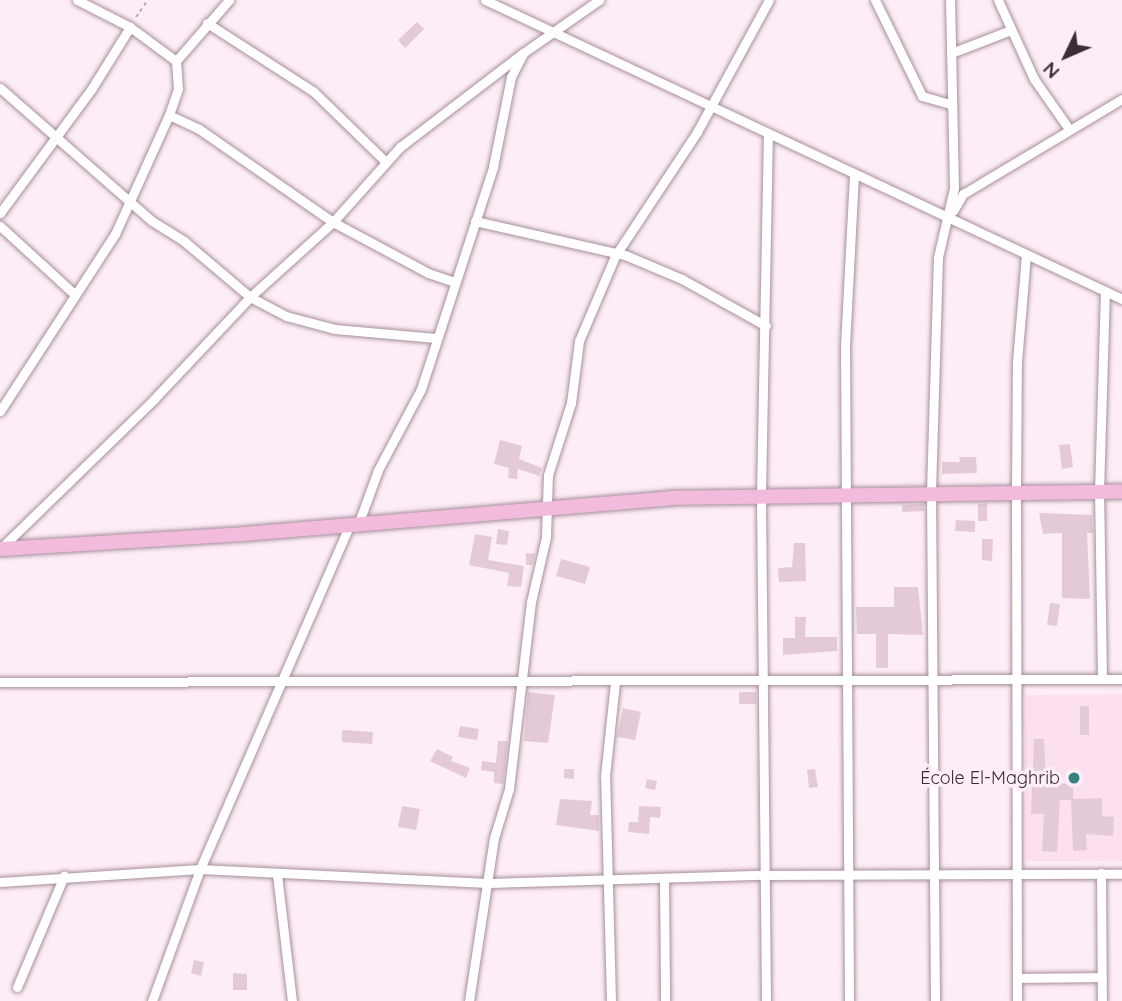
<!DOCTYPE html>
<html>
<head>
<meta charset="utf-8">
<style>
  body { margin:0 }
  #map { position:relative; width:1122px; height:1001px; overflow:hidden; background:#fdedf6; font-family:Quicksand,sans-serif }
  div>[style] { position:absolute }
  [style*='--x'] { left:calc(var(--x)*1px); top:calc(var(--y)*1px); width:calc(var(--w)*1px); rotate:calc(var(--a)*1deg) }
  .built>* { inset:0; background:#fce0ef }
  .building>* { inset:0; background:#e4cad8 }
  .path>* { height:2px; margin-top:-1px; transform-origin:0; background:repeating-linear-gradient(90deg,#b8abb2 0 3.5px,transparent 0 7px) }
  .roads { filter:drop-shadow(0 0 2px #a78f9d) drop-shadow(0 0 2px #a78f9d) }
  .minor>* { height:9px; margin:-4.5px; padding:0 4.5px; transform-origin:4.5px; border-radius:4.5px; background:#fff }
  .primary>* { height:14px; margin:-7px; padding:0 7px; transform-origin:7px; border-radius:7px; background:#f2bbdc }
  .dots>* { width:19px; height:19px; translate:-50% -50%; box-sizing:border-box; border:4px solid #fdedf6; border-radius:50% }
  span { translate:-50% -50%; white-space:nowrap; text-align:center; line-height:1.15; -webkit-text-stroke:7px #fdedf6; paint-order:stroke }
  .poi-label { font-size:18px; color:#382e33 }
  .right { translate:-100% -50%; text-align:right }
  .north { position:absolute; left:1031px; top:21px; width:70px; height:70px; -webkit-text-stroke:5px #fdedf6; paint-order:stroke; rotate:226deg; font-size:19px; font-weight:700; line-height:28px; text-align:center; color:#382e33 }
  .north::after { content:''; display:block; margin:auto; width:24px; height:32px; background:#382e33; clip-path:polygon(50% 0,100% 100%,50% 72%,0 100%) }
</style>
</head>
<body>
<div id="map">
  <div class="built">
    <i style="clip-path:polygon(1122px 694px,1122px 861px,1026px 861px,1026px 695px)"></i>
  </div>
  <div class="building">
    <i style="clip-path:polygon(417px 22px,424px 29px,405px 48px,398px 40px)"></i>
    <i style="clip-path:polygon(500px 440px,522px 446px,519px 459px,542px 468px,539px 476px,518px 469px,517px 479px,508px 478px,509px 468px,494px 464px)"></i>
    <i style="clip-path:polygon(1070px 444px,1073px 467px,1062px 469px,1059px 445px)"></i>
    <i style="clip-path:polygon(959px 457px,976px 457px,977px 473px,942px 474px,942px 462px,960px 462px)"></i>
    <i style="clip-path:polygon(987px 503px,987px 521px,978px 521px,978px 504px)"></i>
    <i style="clip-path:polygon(924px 504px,924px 511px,902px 512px,902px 505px)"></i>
    <i style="clip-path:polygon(1039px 513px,1092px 515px,1093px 533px,1087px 533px,1090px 599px,1062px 598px,1062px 533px,1043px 534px)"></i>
    <i style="clip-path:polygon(956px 520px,975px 521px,975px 532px,955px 531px)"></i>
    <i style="clip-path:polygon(498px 529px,509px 531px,507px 545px,496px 544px)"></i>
    <i style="clip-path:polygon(475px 534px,492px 537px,488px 560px,524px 566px,521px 587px,507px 586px,509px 573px,469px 565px)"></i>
    <i style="clip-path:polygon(982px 539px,993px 539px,992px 561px,982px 560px)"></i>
    <i style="clip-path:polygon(794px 543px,805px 543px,806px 581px,779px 582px,778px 568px,792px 567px)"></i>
    <i style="clip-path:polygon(526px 553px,535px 554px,532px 565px,526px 565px)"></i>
    <i style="clip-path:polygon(561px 559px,590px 567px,585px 584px,556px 576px)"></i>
    <i style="clip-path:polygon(894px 587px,918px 587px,923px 635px,888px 634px,888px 668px,876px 668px,876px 634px,857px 634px,856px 607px,894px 607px)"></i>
    <i style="clip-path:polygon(1050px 603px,1060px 604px,1057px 626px,1047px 625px)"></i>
    <i style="clip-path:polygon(795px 617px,806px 617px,805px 637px,837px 637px,837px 651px,783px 655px,783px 638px,795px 638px)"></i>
    <i style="clip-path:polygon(528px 692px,555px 695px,548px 743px,524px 741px)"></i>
    <i style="clip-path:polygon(739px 692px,756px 692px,756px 704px,739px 704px)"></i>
    <i style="clip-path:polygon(1080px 706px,1089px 706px,1089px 735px,1080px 735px)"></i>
    <i style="clip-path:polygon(623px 708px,641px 712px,635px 740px,617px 737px)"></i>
    <i style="clip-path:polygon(460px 726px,479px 729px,477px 740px,458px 737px)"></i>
    <i style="clip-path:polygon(342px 730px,373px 732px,372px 744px,342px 742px)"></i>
    <i style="clip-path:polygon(1034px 739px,1044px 739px,1046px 783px,1073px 784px,1073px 799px,1102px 798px,1102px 816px,1114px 817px,1113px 836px,1086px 834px,1087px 850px,1073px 851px,1071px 800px,1060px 800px,1057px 852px,1042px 851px,1044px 814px,1031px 814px)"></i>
    <i style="clip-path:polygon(498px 741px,508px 741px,503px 784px,494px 783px,494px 772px,481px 770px,482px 761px,496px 763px)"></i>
    <i style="clip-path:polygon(437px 749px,453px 757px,451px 761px,470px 768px,466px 778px,430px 761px)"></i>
    <i style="clip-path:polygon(564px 769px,574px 769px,574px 779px,564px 778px)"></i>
    <i style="clip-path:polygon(815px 769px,818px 787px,809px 788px,807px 770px)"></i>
    <i style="clip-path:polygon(647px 779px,657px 781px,655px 790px,645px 788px)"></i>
    <i style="clip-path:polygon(560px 799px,592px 801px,590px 815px,599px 815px,599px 831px,556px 825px)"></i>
    <i style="clip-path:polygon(402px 806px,420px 809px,416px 830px,398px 827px)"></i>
    <i style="clip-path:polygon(639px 806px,661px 807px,660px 818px,650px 817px,649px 834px,628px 832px,629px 822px,638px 822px)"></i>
    <i style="clip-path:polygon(194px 960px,204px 962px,201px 976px,191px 973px)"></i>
    <i style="clip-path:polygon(233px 973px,247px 974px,247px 990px,233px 990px)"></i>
  </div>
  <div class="path">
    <i style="--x:136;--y:17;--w:21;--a:-55"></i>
  </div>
  <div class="roads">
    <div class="minor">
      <i style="--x:77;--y:0;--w:59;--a:27"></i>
      <i style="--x:130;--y:27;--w:57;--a:36.5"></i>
      <i style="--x:485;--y:0;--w:704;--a:25.14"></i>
      <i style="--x:875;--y:0;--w:107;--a:63.9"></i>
      <i style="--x:922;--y:96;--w:29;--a:16"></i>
      <i style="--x:998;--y:0;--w:87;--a:65.5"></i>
      <i style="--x:1034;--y:79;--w:61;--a:55"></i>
      <i style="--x:207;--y:23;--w:127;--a:32.8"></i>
      <i style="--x:314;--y:92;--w:100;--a:44.2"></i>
      <i style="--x:951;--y:53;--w:64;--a:-21"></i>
      <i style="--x:0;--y:88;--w:202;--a:41.2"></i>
      <i style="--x:152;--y:221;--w:39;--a:32"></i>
      <i style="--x:185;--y:242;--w:85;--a:40.2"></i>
      <i style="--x:250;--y:297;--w:41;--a:27.8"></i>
      <i style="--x:286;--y:316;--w:51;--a:14.9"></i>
      <i style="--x:335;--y:329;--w:101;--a:5.1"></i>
      <i style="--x:169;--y:115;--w:33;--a:25"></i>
      <i style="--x:199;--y:129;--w:163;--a:34.8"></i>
      <i style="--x:333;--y:222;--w:108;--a:28.2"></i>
      <i style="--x:428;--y:273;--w:28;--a:19"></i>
      <i style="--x:953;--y:211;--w:20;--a:-60"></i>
      <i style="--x:963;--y:194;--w:185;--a:-30.9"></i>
      <i style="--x:0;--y:213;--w:155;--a:-53.6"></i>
      <i style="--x:92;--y:88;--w:72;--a:-58.1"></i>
      <i style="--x:475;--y:221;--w:154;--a:12.8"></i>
      <i style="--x:625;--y:255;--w:62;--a:22.8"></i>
      <i style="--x:682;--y:279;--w:96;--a:29.2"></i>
      <i style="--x:0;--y:226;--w:99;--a:42.5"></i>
      <i style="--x:0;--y:411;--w:211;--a:-57"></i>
      <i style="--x:115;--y:234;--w:131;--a:-65.6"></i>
      <i style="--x:169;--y:115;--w:28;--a:-71"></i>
      <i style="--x:178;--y:89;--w:28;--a:-94"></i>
      <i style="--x:176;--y:61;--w:81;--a:-49"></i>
      <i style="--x:359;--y:522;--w:55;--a:-69.9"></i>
      <i style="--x:378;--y:470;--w:92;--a:-62"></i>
      <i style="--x:421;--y:389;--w:233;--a:-72"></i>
      <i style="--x:493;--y:167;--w:92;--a:-78.7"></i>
      <i style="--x:511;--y:77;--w:27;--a:-63"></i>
      <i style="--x:523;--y:53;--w:93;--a:-34.9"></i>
      <i style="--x:0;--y:549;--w:215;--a:-44.2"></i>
      <i style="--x:154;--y:399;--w:140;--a:-46.7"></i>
      <i style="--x:250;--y:297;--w:112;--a:-42.1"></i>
      <i style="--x:333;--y:222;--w:101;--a:-48.2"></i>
      <i style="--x:400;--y:147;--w:155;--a:-37.4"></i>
      <i style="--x:1102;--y:679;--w:187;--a:-90.9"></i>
      <i style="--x:1099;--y:492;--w:201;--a:-88.3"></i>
      <i style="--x:0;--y:682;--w:1122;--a:-0.15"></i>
      <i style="--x:1101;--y:873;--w:128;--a:89.6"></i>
      <i style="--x:277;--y:874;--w:128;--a:83.3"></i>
      <i style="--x:664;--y:878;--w:123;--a:89.5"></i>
      <i style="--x:0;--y:882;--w:200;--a:-3.7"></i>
      <i style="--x:200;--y:869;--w:288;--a:2.8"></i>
      <i style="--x:488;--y:883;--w:274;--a:-1.7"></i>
      <i style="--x:762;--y:875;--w:360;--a:-0.2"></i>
      <i style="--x:1017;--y:978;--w:85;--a:-0.7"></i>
      <i style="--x:17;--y:987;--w:121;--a:-67.1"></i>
      <i style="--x:152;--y:1001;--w:140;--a:-70"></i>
      <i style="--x:200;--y:869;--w:376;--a:-66.5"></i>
      <i style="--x:469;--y:1001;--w:165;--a:-81.3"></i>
      <i style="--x:494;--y:838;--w:51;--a:-73"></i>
      <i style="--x:509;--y:789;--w:188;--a:-83.3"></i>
      <i style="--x:531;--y:602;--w:67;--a:-77"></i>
      <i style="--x:546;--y:537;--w:62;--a:-88.2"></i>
      <i style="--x:548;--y:475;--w:76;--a:-72.3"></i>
      <i style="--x:571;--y:403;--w:63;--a:-82.6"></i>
      <i style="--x:579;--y:341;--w:92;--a:-67"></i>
      <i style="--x:615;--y:256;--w:149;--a:-56.5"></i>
      <i style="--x:697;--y:132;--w:150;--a:-61.4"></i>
      <i style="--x:611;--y:1001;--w:225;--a:-91.5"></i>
      <i style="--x:605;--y:776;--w:94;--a:-83.9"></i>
      <i style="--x:766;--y:1001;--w:507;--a:-90.57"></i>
      <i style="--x:761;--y:494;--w:359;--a:-88.9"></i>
      <i style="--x:849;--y:1001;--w:655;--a:-90.35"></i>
      <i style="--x:845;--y:346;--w:172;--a:-87"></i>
      <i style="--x:935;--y:1001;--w:509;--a:-90.45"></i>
      <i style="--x:931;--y:492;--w:235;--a:-88.3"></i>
      <i style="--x:938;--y:257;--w:71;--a:-76.9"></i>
      <i style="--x:954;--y:188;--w:188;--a:-91.2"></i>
      <i style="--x:1017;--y:1001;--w:508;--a:-90.11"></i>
      <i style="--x:1016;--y:493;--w:131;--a:-89.6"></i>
      <i style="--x:1017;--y:362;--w:108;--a:-85.2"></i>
    </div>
    <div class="primary">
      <i style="--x:0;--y:549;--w:245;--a:-3.5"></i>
      <i style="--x:245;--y:534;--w:427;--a:-4.8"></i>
      <i style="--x:670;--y:498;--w:452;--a:-0.8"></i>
    </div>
  </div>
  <div class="dots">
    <i style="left:1074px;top:778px;background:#38817f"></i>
  </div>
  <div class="poi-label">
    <span class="right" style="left:1060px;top:778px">École El-Maghrib</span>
  </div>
  <div class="north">N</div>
</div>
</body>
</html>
